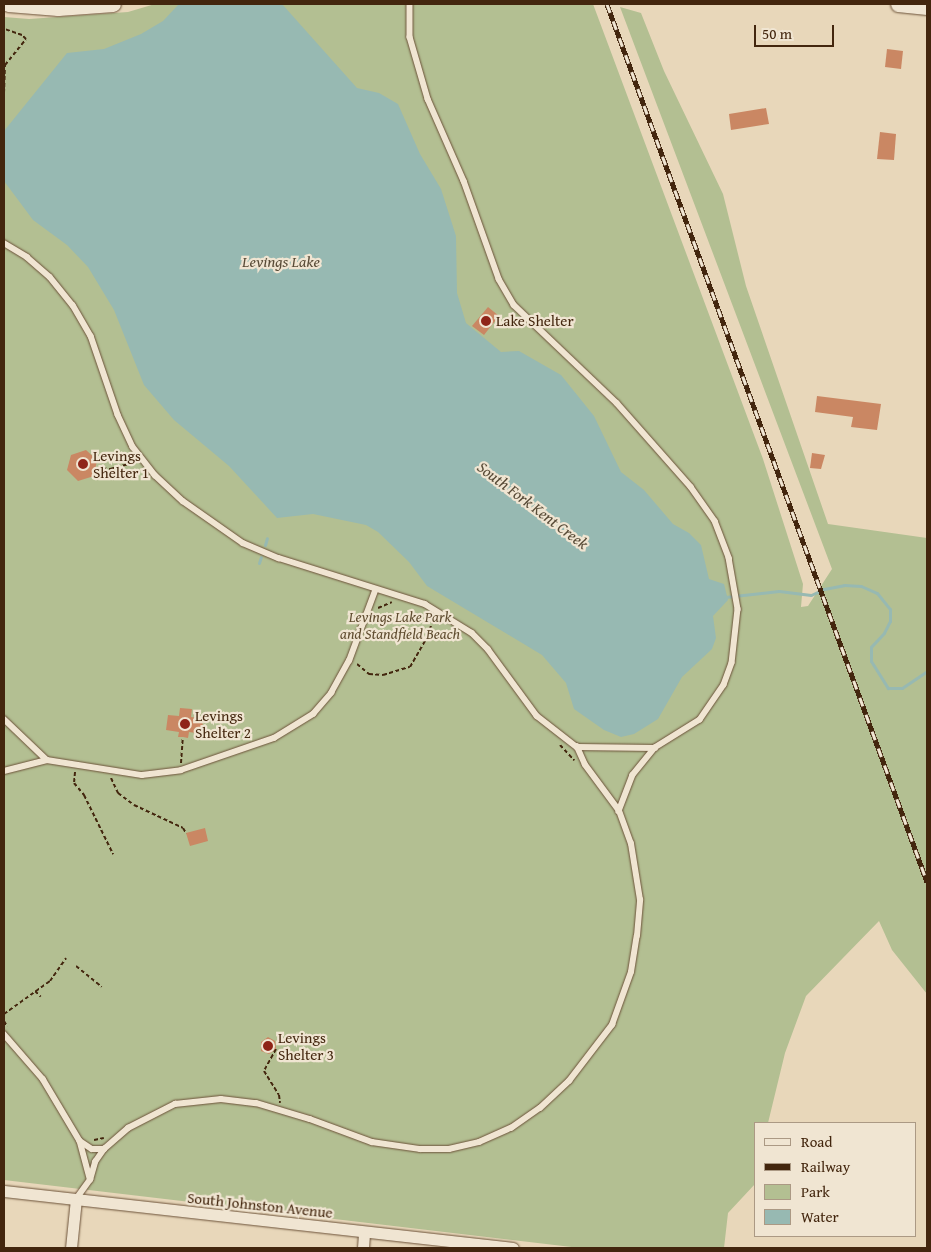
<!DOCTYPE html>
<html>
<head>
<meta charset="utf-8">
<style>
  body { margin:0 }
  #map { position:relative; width:931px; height:1252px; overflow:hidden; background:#e8d7ba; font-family:"Gentium Book Plus",serif }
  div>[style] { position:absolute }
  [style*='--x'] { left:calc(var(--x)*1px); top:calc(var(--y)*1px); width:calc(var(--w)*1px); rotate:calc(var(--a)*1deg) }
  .green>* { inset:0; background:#b3bf92 }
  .water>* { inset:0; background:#97b9b2 }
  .stream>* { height:3px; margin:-1.5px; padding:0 1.5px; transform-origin:1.5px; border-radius:1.5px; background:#97b9b2 }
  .building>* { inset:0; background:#ca8763 }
  .path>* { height:2px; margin-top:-1px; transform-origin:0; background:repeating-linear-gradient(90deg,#43260e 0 4px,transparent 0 6.5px) }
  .roads { filter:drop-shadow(0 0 1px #6c5239) drop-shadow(0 0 1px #6c5239) }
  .service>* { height:5.5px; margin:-2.75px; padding:0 2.75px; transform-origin:2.75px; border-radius:2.75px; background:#f0e5d2 }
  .minor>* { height:11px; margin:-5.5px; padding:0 5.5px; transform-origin:5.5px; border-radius:5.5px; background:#f0e5d2 }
  .tertiary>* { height:15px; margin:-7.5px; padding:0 7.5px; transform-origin:7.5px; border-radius:7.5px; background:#f0e5d2 }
  .rail>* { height:5px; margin-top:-2.5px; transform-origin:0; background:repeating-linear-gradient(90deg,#f0e5d2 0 9px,#43260e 0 18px); box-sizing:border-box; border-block:1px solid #43260e }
  .dots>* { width:14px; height:14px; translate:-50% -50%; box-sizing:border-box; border:2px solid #f0e5d2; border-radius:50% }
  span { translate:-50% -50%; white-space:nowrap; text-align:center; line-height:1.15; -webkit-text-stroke:4.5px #f0e5d2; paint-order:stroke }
  .poi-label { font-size:15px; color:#43260e }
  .left { translate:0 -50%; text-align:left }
  .park-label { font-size:15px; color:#5f4c2f; font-style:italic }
  .street-label { font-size:15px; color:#43260e }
  .water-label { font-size:16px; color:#584b37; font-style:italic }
  .frame { position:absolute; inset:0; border:5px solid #43260e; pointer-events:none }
  .legend { position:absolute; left:754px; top:1122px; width:162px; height:115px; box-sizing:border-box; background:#f0e5d2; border:1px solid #ab9984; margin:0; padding:6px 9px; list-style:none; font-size:15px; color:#43260e }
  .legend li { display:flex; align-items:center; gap:10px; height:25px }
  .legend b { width:25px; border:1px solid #ab9984 }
  .scale { position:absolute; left:754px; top:25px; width:80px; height:22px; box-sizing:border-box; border:2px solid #43260e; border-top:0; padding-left:6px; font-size:15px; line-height:18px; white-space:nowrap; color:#43260e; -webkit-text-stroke:4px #f0e5d2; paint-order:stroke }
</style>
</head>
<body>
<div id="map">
  <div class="green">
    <i style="clip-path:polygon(155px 4px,593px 4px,763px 459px,803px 584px,801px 607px,808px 606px,832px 569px,620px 7px,641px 13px,664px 71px,723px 194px,746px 286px,828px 524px,927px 538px,927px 994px,892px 950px,879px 921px,806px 996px,785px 1053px,768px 1123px,755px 1123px,755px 1184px,728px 1213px,724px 1248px,580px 1248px,4px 1180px,4px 17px,29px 19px,128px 12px)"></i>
  </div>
  <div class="water">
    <i style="clip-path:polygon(179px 4px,282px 4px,357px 88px,379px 93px,398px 104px,420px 154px,441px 189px,456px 236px,457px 293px,466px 323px,501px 352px,519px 351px,561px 375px,594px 416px,621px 472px,644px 490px,673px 524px,689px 533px,701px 545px,709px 579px,724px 584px,728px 600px,713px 616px,716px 638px,712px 649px,682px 677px,658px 719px,634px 734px,621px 737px,604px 730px,574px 709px,566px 683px,542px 655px,427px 586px,409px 562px,378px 532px,366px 525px,313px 514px,277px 518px,229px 466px,174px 420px,144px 385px,114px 310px,88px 267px,67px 245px,33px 220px,4px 181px,4px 131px,67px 53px,104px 49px,141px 34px,163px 21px)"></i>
  </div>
  <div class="stream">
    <i style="--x:265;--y:545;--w:7;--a:-74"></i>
    <i style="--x:259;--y:563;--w:6;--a:-72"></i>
    <i style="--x:725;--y:597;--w:54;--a:-6.3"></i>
    <i style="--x:779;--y:591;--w:32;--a:7"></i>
    <i style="--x:811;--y:595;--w:14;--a:-25"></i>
    <i style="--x:824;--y:589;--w:20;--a:-11"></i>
    <i style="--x:844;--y:585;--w:17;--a:3"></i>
    <i style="--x:861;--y:586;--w:17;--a:24"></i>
    <i style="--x:877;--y:593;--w:21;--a:51"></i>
    <i style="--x:890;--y:609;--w:12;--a:90"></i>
    <i style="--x:890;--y:621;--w:13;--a:117"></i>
    <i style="--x:884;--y:633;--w:19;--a:133"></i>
    <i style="--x:871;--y:647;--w:14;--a:90"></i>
    <i style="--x:871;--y:661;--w:32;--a:58"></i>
    <i style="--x:888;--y:688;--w:14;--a:0"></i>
    <i style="--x:902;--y:688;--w:30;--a:-34"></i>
  </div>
  <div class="building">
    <i style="clip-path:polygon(887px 49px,903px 51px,901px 69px,885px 67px)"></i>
    <i style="clip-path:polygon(766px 108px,769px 124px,731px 130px,729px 114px)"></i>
    <i style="clip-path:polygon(880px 132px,896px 134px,894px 160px,877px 159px)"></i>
    <i style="clip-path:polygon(488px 307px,499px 316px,484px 335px,472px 326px)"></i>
    <i style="clip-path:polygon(817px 396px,881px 404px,877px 430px,851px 427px,853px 417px,815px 412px)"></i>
    <i style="clip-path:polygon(86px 450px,97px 460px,94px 476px,78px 481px,67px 470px,71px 455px)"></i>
    <i style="clip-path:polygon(812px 453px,825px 455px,821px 469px,810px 468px)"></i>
    <i style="clip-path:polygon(180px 708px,192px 709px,191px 717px,203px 719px,202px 734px,189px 732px,188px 738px,183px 737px,178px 737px,179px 732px,166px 730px,168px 715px,179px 716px)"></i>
    <i style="clip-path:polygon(205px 828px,208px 841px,190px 846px,186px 833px)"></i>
    <i style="clip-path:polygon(268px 1037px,275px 1041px,276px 1049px,269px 1054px,261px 1051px,261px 1042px)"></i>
  </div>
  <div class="path">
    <i style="--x:4;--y:93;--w:28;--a:-88"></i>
    <i style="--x:5;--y:65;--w:33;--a:-51"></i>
    <i style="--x:26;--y:39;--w:6;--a:-135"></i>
    <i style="--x:22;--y:35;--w:18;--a:-161"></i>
    <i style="--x:96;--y:468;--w:14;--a:4"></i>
    <i style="--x:110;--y:469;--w:27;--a:-15"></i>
    <i style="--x:378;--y:608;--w:15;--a:-23"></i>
    <i style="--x:357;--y:664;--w:16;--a:40"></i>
    <i style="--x:369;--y:674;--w:14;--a:4"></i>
    <i style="--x:383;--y:675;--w:28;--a:-17"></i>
    <i style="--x:410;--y:667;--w:36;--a:-60"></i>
    <i style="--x:428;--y:636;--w:19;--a:-74"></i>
    <i style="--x:560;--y:745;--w:21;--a:47"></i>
    <i style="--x:181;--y:763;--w:26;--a:-86"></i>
    <i style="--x:75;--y:772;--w:11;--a:95"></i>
    <i style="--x:74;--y:783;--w:16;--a:50"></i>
    <i style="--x:84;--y:795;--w:66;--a:63.8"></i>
    <i style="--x:111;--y:778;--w:17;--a:65"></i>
    <i style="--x:118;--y:793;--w:20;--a:37"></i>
    <i style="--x:134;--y:805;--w:54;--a:25.1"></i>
    <i style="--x:183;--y:828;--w:6;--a:59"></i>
    <i style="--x:76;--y:966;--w:33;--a:39"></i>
    <i style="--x:35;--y:991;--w:8;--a:45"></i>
    <i style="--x:4;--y:1014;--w:57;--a:-35.7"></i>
    <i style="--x:50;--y:981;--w:28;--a:-55"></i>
    <i style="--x:4;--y:1021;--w:6;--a:59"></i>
    <i style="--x:276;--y:1049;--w:25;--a:119"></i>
    <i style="--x:264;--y:1071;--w:28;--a:58"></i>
    <i style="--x:279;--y:1095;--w:8;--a:83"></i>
    <i style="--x:94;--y:1140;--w:10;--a:-11"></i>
  </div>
  <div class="roads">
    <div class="service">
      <i style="--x:410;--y:4;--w:33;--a:90"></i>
      <i style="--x:410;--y:37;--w:65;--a:73.8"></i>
      <i style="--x:428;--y:99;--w:90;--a:66.3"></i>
      <i style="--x:464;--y:181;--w:104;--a:70.3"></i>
      <i style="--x:499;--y:279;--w:30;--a:60"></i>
      <i style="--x:514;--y:305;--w:142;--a:43.6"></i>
      <i style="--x:617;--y:403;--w:112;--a:48.6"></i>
      <i style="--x:691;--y:487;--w:42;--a:54.8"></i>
      <i style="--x:715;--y:521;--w:40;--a:69"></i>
      <i style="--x:729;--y:558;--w:52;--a:80"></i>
      <i style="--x:738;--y:609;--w:54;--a:96.3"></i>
      <i style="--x:732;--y:663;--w:23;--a:110"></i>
      <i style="--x:724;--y:685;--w:42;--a:124.4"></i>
      <i style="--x:700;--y:720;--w:53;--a:148.1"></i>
      <i style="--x:655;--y:748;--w:35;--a:129"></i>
      <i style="--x:633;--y:775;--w:39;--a:111"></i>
      <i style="--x:4;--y:243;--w:27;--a:31"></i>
      <i style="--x:27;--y:257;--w:30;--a:41"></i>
      <i style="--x:50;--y:277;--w:36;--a:51"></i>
      <i style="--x:73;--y:305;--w:36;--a:60"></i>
      <i style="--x:91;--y:336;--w:83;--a:71.1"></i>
      <i style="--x:118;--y:415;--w:35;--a:65"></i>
      <i style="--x:133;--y:447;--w:36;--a:52"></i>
      <i style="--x:155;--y:475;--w:38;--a:43"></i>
      <i style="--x:183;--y:501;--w:73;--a:35"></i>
      <i style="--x:243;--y:543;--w:39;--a:23"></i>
      <i style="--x:279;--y:558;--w:153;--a:17.5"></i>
      <i style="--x:425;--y:604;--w:55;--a:31.7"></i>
      <i style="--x:472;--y:633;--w:23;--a:45"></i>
      <i style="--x:488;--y:649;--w:83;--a:53.8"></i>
      <i style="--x:537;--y:716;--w:51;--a:37.8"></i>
      <i style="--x:577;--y:747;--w:78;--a:0.7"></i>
      <i style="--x:4;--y:719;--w:59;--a:43.6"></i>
      <i style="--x:4;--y:771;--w:44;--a:-14.3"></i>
      <i style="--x:47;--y:760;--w:96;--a:9"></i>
      <i style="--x:142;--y:775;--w:39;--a:-7"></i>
      <i style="--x:181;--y:770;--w:98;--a:-19"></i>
      <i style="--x:274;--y:738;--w:46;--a:-31.6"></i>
      <i style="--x:313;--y:714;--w:28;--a:-49"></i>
      <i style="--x:331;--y:693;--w:37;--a:-61"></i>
      <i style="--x:349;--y:661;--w:75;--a:-69.6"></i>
      <i style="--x:4;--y:1034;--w:60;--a:49.1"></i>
      <i style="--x:43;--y:1079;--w:72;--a:59.2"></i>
      <i style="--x:80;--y:1141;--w:38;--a:75"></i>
      <i style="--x:80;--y:1141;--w:14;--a:34"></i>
      <i style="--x:92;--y:1149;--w:12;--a:0"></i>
      <i style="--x:76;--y:1199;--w:24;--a:-54"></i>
      <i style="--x:90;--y:1180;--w:19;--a:-74"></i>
      <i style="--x:95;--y:1162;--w:16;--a:-55"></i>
      <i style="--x:104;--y:1149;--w:32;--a:-41"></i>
      <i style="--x:128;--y:1128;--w:53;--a:-27.1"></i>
      <i style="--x:175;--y:1104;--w:46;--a:-6.2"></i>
      <i style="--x:221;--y:1099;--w:35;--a:7"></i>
      <i style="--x:256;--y:1103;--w:56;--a:16.5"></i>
      <i style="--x:310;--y:1119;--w:66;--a:20.4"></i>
      <i style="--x:372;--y:1142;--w:49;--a:8.3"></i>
      <i style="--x:420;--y:1149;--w:29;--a:0"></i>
      <i style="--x:449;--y:1149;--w:31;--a:-13"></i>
      <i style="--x:479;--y:1142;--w:35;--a:-24"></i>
      <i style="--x:511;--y:1128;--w:35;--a:-35"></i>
      <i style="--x:540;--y:1108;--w:40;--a:-43"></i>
      <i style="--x:569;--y:1081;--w:71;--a:-52.5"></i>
      <i style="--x:612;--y:1025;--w:56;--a:-70.3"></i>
      <i style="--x:631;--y:972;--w:36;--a:-81"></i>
      <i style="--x:637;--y:936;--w:36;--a:-85"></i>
      <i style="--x:640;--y:900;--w:57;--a:-99.1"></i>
      <i style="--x:631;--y:844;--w:35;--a:-110"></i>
      <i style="--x:619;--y:811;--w:57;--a:-126.5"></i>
      <i style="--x:585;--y:765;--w:20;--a:-114"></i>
    </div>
    <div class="minor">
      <i style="--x:4;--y:1191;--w:512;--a:6.39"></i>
      <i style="--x:71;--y:1248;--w:49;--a:-84.2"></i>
      <i style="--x:363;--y:1248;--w:16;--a:-86"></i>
    </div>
    <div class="tertiary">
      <i style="--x:8;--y:4;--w:50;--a:4.6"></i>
      <i style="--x:58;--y:8;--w:55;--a:-4.2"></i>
      <i style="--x:898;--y:4;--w:29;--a:6"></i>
    </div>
  </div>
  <div class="rail">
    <i style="--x:607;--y:4;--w:934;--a:69.97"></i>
  </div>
  <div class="dots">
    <i style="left:486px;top:321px;background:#8f2418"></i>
    <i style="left:83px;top:464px;background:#8f2418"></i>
    <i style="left:185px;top:724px;background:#8f2418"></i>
    <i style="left:268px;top:1046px;background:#8f2418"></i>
  </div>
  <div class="poi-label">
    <span class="left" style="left:496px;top:321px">Lake Shelter</span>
    <span class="left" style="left:93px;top:464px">Levings<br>Shelter 1</span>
    <span class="left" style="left:195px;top:724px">Levings<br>Shelter 2</span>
    <span class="left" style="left:278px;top:1046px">Levings<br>Shelter 3</span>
  </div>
  <div class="park-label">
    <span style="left:400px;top:625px">Levings Lake Park<br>and Standfield Beach</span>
  </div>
  <div class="street-label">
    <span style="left:260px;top:1205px;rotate:6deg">South Johnston Avenue</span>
  </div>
  <div class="water-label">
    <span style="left:281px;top:261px">Levings Lake</span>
    <span style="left:533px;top:505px;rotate:37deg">South Fork Kent Creek</span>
  </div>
  <div class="frame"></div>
  <ul class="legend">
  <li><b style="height:6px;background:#f0e5d2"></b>Road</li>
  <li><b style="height:6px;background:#43260e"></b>Railway</li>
  <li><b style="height:14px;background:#b3bf92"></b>Park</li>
  <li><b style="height:14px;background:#97b9b2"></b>Water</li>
  </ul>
  <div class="scale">50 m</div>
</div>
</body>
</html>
